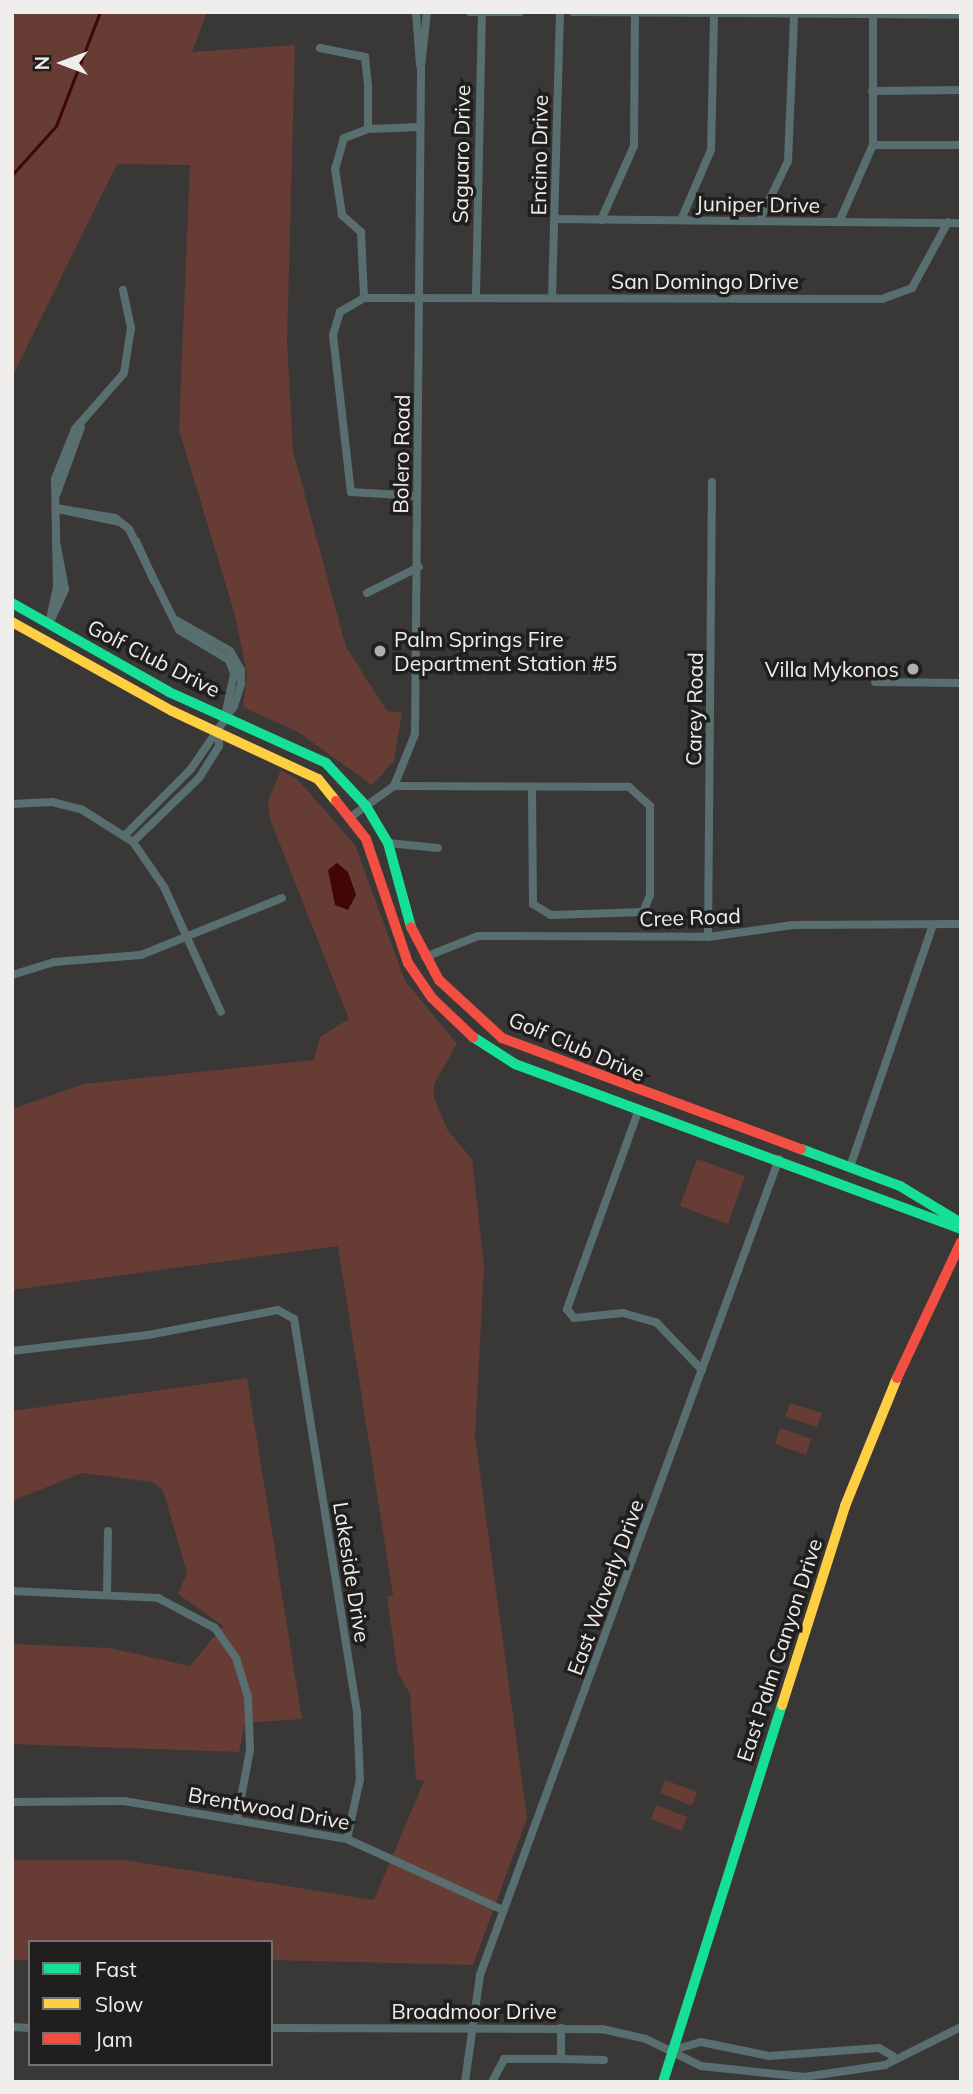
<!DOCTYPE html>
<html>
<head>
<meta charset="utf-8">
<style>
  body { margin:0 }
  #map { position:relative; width:973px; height:2094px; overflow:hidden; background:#3a3837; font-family:Mulish,sans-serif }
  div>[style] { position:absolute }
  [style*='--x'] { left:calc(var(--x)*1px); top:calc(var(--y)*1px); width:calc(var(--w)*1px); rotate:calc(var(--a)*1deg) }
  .green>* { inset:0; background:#663c35 }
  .water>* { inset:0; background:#420705 }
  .stream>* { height:2.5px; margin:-1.25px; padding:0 1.25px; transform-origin:1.25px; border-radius:1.25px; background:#420705 }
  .street>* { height:8px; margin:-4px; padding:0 4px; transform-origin:4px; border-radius:4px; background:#596e6f }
  .fast>* { height:10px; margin:-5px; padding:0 5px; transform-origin:5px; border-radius:5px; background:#16e098 }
  .slow>* { height:10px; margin:-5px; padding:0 5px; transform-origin:5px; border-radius:5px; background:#ffcf43 }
  .jam>* { height:10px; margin:-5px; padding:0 5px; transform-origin:5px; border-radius:5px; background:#f24e42 }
  .dots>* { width:19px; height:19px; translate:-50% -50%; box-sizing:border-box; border:4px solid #201f1e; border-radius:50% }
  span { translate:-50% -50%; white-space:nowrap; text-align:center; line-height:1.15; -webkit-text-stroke:7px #201f1e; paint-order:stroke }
  .street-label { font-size:21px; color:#f0eeed }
  .poi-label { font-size:21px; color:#f0eeed }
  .left { translate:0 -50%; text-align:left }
  .right { translate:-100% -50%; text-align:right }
  .frame { position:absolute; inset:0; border:14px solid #f0eeed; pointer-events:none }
  .legend { position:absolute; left:28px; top:1940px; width:245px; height:126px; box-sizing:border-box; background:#201f1e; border:2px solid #737271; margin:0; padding:9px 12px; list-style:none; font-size:21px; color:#f0eeed }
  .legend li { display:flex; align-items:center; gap:14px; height:35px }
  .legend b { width:35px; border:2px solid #737271 }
  .north { position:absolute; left:28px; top:28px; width:70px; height:70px; -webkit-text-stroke:5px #201f1e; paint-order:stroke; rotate:270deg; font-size:19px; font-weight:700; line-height:28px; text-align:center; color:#f0eeed }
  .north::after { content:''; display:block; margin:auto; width:24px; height:32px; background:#f0eeed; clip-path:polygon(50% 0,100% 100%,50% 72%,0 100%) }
</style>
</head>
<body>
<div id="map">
  <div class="green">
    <i style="clip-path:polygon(12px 12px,207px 12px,192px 52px,295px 45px,287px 342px,293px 451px,346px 647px,387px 711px,402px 713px,394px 761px,372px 785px,298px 732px,243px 707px,247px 674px,235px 615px,179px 430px,190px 165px,117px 164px,12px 377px)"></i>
    <i style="clip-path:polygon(281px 770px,298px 780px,355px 845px,405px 981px,457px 1044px,434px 1084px,434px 1098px,448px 1131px,472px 1159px,484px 1267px,475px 1437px,527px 1818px,473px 1965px,271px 1960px,271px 1942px,30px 1942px,30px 1960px,12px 1960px,12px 1860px,124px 1860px,374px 1900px,424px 1781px,416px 1779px,410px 1694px,398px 1673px,387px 1597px,393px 1595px,338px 1246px,12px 1290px,12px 1109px,84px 1084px,314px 1060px,320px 1037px,349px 1019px,270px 819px,268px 801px)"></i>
    <i style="clip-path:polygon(697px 1159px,745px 1176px,728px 1224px,680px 1206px)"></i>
    <i style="clip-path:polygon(247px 1378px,302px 1719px,245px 1723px,239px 1752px,12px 1744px,12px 1644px,110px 1648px,190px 1666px,223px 1626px,178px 1594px,187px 1573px,163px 1490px,152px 1482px,82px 1473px,12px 1501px,12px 1411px)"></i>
    <i style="clip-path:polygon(790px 1403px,822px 1413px,817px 1427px,785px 1417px)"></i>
    <i style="clip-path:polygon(780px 1428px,811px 1439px,806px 1455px,775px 1444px)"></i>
    <i style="clip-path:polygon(665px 1780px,697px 1792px,692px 1806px,660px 1793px)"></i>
    <i style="clip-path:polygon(656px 1805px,687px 1817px,682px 1831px,651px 1819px)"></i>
  </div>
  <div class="water">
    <i style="clip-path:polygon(337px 863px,348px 872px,356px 895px,348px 910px,335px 905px,328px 870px)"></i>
  </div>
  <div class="stream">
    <i style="--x:12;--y:175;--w:66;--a:-48.1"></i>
    <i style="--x:56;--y:126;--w:122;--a:-68.9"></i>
  </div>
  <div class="street">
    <i style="--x:416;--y:12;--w:53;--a:85.7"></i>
    <i style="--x:470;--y:12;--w:50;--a:0"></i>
    <i style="--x:573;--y:12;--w:388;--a:0.4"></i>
    <i style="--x:320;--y:48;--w:46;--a:11.3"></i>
    <i style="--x:365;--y:57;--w:28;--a:84"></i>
    <i style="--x:368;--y:85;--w:44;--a:90"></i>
    <i style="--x:368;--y:129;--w:26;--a:159"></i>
    <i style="--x:344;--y:138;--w:32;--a:106"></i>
    <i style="--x:335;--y:169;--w:47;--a:81.3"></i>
    <i style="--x:342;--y:215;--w:25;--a:42"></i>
    <i style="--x:361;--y:232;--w:66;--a:87.4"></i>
    <i style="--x:364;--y:298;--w:28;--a:150"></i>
    <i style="--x:340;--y:312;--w:24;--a:107"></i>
    <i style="--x:333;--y:335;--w:158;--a:83.5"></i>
    <i style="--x:351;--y:492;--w:66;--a:3.5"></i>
    <i style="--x:872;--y:91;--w:89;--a:-0.6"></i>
    <i style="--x:368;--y:129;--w:52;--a:-2.2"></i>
    <i style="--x:873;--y:145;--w:88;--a:0"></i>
    <i style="--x:555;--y:219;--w:406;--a:0.6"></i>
    <i style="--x:760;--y:219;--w:64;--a:-64.2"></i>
    <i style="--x:788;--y:161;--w:146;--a:-87.6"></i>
    <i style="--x:601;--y:220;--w:81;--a:-66"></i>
    <i style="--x:634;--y:146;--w:132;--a:-89.6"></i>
    <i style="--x:681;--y:220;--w:76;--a:-66.8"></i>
    <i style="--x:711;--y:150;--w:136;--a:-88.7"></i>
    <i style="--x:839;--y:222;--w:84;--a:-66.2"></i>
    <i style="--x:873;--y:145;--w:131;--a:-90"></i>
    <i style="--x:476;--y:296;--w:283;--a:-88.8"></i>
    <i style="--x:364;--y:298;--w:518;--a:0.11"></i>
    <i style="--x:882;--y:299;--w:32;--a:-20"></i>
    <i style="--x:912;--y:288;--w:75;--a:-61.4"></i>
    <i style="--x:552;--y:298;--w:286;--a:-88.4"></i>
    <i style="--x:57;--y:493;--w:70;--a:-70"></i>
    <i style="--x:56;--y:508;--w:60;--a:9.6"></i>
    <i style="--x:115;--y:518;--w:18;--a:38"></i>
    <i style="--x:129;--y:529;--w:113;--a:63.7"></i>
    <i style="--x:179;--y:630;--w:58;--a:31"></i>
    <i style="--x:229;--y:660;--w:15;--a:70"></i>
    <i style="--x:234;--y:674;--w:43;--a:102.1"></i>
    <i style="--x:58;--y:509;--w:62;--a:12"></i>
    <i style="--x:136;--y:541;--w:44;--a:65.8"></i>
    <i style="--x:367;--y:593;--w:58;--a:-26.6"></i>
    <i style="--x:49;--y:624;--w:38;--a:-78"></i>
    <i style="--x:57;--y:587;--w:108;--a:-91.1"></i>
    <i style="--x:55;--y:479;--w:54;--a:-68.2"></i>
    <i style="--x:75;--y:429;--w:74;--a:-48.8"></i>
    <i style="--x:124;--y:373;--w:46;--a:-81.2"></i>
    <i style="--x:131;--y:328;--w:39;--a:-102"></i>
    <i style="--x:49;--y:624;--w:38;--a:-65"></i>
    <i style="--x:65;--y:589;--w:48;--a:-100.8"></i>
    <i style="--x:875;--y:682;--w:86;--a:0.7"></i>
    <i style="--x:394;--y:786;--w:235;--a:0.2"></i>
    <i style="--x:629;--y:787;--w:28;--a:42"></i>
    <i style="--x:650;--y:806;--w:89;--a:90"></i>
    <i style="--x:650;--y:895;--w:18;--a:112"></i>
    <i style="--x:643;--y:912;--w:92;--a:178.1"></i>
    <i style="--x:551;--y:915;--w:21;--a:-149"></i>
    <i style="--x:533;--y:904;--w:117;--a:-90.5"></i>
    <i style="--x:12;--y:804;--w:40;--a:-2.9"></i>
    <i style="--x:52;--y:802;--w:30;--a:14"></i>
    <i style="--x:81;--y:809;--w:62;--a:32.4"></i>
    <i style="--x:133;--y:842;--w:55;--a:55.4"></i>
    <i style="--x:164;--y:887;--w:137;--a:65.5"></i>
    <i style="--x:352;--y:816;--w:52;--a:-35.5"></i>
    <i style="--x:394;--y:786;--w:56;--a:-68"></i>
    <i style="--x:415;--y:734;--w:667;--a:-89.48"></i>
    <i style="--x:421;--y:67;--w:55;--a:-83.8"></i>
    <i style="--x:125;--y:835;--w:93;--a:-45"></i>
    <i style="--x:191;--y:769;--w:76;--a:-55.7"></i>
    <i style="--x:234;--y:706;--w:23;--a:-72"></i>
    <i style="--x:241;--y:684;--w:14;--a:-90"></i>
    <i style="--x:241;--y:670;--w:22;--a:-120"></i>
    <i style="--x:230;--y:651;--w:62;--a:-150.1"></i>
    <i style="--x:133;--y:842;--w:92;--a:-44.1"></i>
    <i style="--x:199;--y:778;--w:38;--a:-58"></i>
    <i style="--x:219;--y:746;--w:16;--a:-90"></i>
    <i style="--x:388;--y:843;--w:50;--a:5.7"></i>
    <i style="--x:708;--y:937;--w:455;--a:-89.5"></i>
    <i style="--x:425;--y:957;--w:57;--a:-21.6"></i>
    <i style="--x:478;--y:936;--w:230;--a:0.2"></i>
    <i style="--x:708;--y:937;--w:86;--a:-8"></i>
    <i style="--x:793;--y:925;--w:168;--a:-0.3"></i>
    <i style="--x:12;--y:975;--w:44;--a:-17.2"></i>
    <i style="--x:54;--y:962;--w:87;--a:-4.6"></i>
    <i style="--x:141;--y:955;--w:152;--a:-22"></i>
    <i style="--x:639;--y:1109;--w:213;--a:109.8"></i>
    <i style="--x:567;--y:1309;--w:11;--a:52"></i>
    <i style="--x:574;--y:1318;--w:49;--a:-5.8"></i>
    <i style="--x:623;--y:1313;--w:35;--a:16"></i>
    <i style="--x:657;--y:1323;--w:65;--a:46.2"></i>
    <i style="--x:850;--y:1167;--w:256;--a:-71.1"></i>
    <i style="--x:12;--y:1351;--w:137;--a:-6.7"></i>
    <i style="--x:148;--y:1335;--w:132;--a:-10.9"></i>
    <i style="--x:278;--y:1310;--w:18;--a:29"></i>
    <i style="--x:294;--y:1319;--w:400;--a:80.9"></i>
    <i style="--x:357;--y:1714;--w:65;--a:87.4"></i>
    <i style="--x:360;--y:1779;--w:61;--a:102.2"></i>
    <i style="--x:12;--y:1591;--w:146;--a:2.7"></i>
    <i style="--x:158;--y:1598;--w:64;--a:27.8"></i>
    <i style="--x:215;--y:1628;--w:37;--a:55"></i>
    <i style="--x:236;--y:1658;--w:41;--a:72.9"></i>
    <i style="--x:248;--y:1697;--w:53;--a:87.8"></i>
    <i style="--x:250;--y:1750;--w:70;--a:100.7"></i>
    <i style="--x:107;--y:1594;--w:63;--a:-89.1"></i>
    <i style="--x:12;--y:1802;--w:112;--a:-0.5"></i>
    <i style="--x:124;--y:1801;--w:226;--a:9.7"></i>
    <i style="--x:347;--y:1839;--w:171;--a:24.5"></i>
    <i style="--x:12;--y:2027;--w:18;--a:3"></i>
    <i style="--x:271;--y:2028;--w:331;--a:0.2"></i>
    <i style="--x:602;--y:2029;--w:45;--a:12.8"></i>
    <i style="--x:646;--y:2039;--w:61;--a:26.1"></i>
    <i style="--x:701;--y:2066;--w:104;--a:6.1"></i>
    <i style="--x:804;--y:2077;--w:82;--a:-8.4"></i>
    <i style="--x:885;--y:2065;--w:85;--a:-26.6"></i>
    <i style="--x:673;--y:2050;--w:29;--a:-16"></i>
    <i style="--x:701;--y:2042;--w:69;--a:11.6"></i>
    <i style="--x:769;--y:2056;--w:110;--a:-4.2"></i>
    <i style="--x:879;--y:2048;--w:16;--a:30"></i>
    <i style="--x:561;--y:2059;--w:43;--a:1.3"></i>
    <i style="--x:465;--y:2082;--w:108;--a:-82"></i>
    <i style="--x:480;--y:1975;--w:869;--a:-69.88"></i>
    <i style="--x:492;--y:2082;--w:26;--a:-62"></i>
    <i style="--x:504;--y:2059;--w:57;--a:0"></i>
    <i style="--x:561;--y:2059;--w:31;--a:-90"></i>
  </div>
  <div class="fast">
    <i style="--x:12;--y:603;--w:180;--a:29.5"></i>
    <i style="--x:169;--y:692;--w:172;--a:24.3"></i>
    <i style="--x:326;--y:763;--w:59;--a:47.1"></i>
    <i style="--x:366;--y:806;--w:43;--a:59.3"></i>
    <i style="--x:388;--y:843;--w:87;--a:74.7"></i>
    <i style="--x:473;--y:1037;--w:50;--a:32.7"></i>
    <i style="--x:515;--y:1064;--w:476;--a:20.3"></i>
    <i style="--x:801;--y:1149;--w:106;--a:20.5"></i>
    <i style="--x:900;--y:1186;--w:71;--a:31.2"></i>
    <i style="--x:663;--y:2082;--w:395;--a:-72.5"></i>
  </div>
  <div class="slow">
    <i style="--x:12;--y:622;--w:183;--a:29.1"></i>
    <i style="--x:172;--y:711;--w:161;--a:25"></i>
    <i style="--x:318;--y:779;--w:28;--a:51"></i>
    <i style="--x:782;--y:1705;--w:209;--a:-72.4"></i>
    <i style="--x:845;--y:1506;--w:138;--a:-67.9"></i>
  </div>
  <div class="jam">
    <i style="--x:336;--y:801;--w:48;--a:51.7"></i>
    <i style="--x:366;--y:839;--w:131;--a:71.3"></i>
    <i style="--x:408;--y:963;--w:42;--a:55.6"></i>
    <i style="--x:432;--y:998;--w:57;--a:43.6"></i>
    <i style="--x:411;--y:927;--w:60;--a:62.2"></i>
    <i style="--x:439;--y:980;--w:86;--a:42.6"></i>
    <i style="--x:502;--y:1038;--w:319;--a:20.4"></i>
    <i style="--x:897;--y:1378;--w:150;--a:-64.8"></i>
  </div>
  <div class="dots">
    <i style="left:380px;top:651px;background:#b0aead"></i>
    <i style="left:913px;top:669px;background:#b0aead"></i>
  </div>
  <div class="street-label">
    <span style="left:461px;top:154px;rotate:-89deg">Saguaro Drive</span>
    <span style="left:539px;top:155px;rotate:-89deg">Encino Drive</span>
    <span style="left:758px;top:204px;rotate:1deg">Juniper Drive</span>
    <span style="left:705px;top:281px">San Domingo Drive</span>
    <span style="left:401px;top:454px;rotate:-89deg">Bolero Road</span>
    <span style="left:154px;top:658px;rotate:27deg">Golf Club Drive</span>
    <span style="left:694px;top:709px;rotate:-89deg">Carey Road</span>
    <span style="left:690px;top:917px;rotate:-2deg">Cree Road</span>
    <span style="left:577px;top:1046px;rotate:23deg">Golf Club Drive</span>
    <span style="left:352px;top:1572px;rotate:81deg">Lakeside Drive</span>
    <span style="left:605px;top:1587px;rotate:-70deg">East Waverly Drive</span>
    <span style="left:779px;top:1650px;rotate:-72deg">East Palm Canyon Drive</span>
    <span style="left:269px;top:1808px;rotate:10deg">Brentwood Drive</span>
    <span style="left:474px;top:2011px">Broadmoor Drive</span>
  </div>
  <div class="poi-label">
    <span class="left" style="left:394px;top:651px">Palm Springs Fire<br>Department Station #5</span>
    <span class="right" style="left:899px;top:669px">Villa Mykonos</span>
  </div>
  <div class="frame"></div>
  <ul class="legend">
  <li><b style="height:9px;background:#16e098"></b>Fast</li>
  <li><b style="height:9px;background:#ffcf43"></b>Slow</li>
  <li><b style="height:9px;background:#f24e42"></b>Jam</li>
  </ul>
  <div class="north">N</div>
</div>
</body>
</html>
